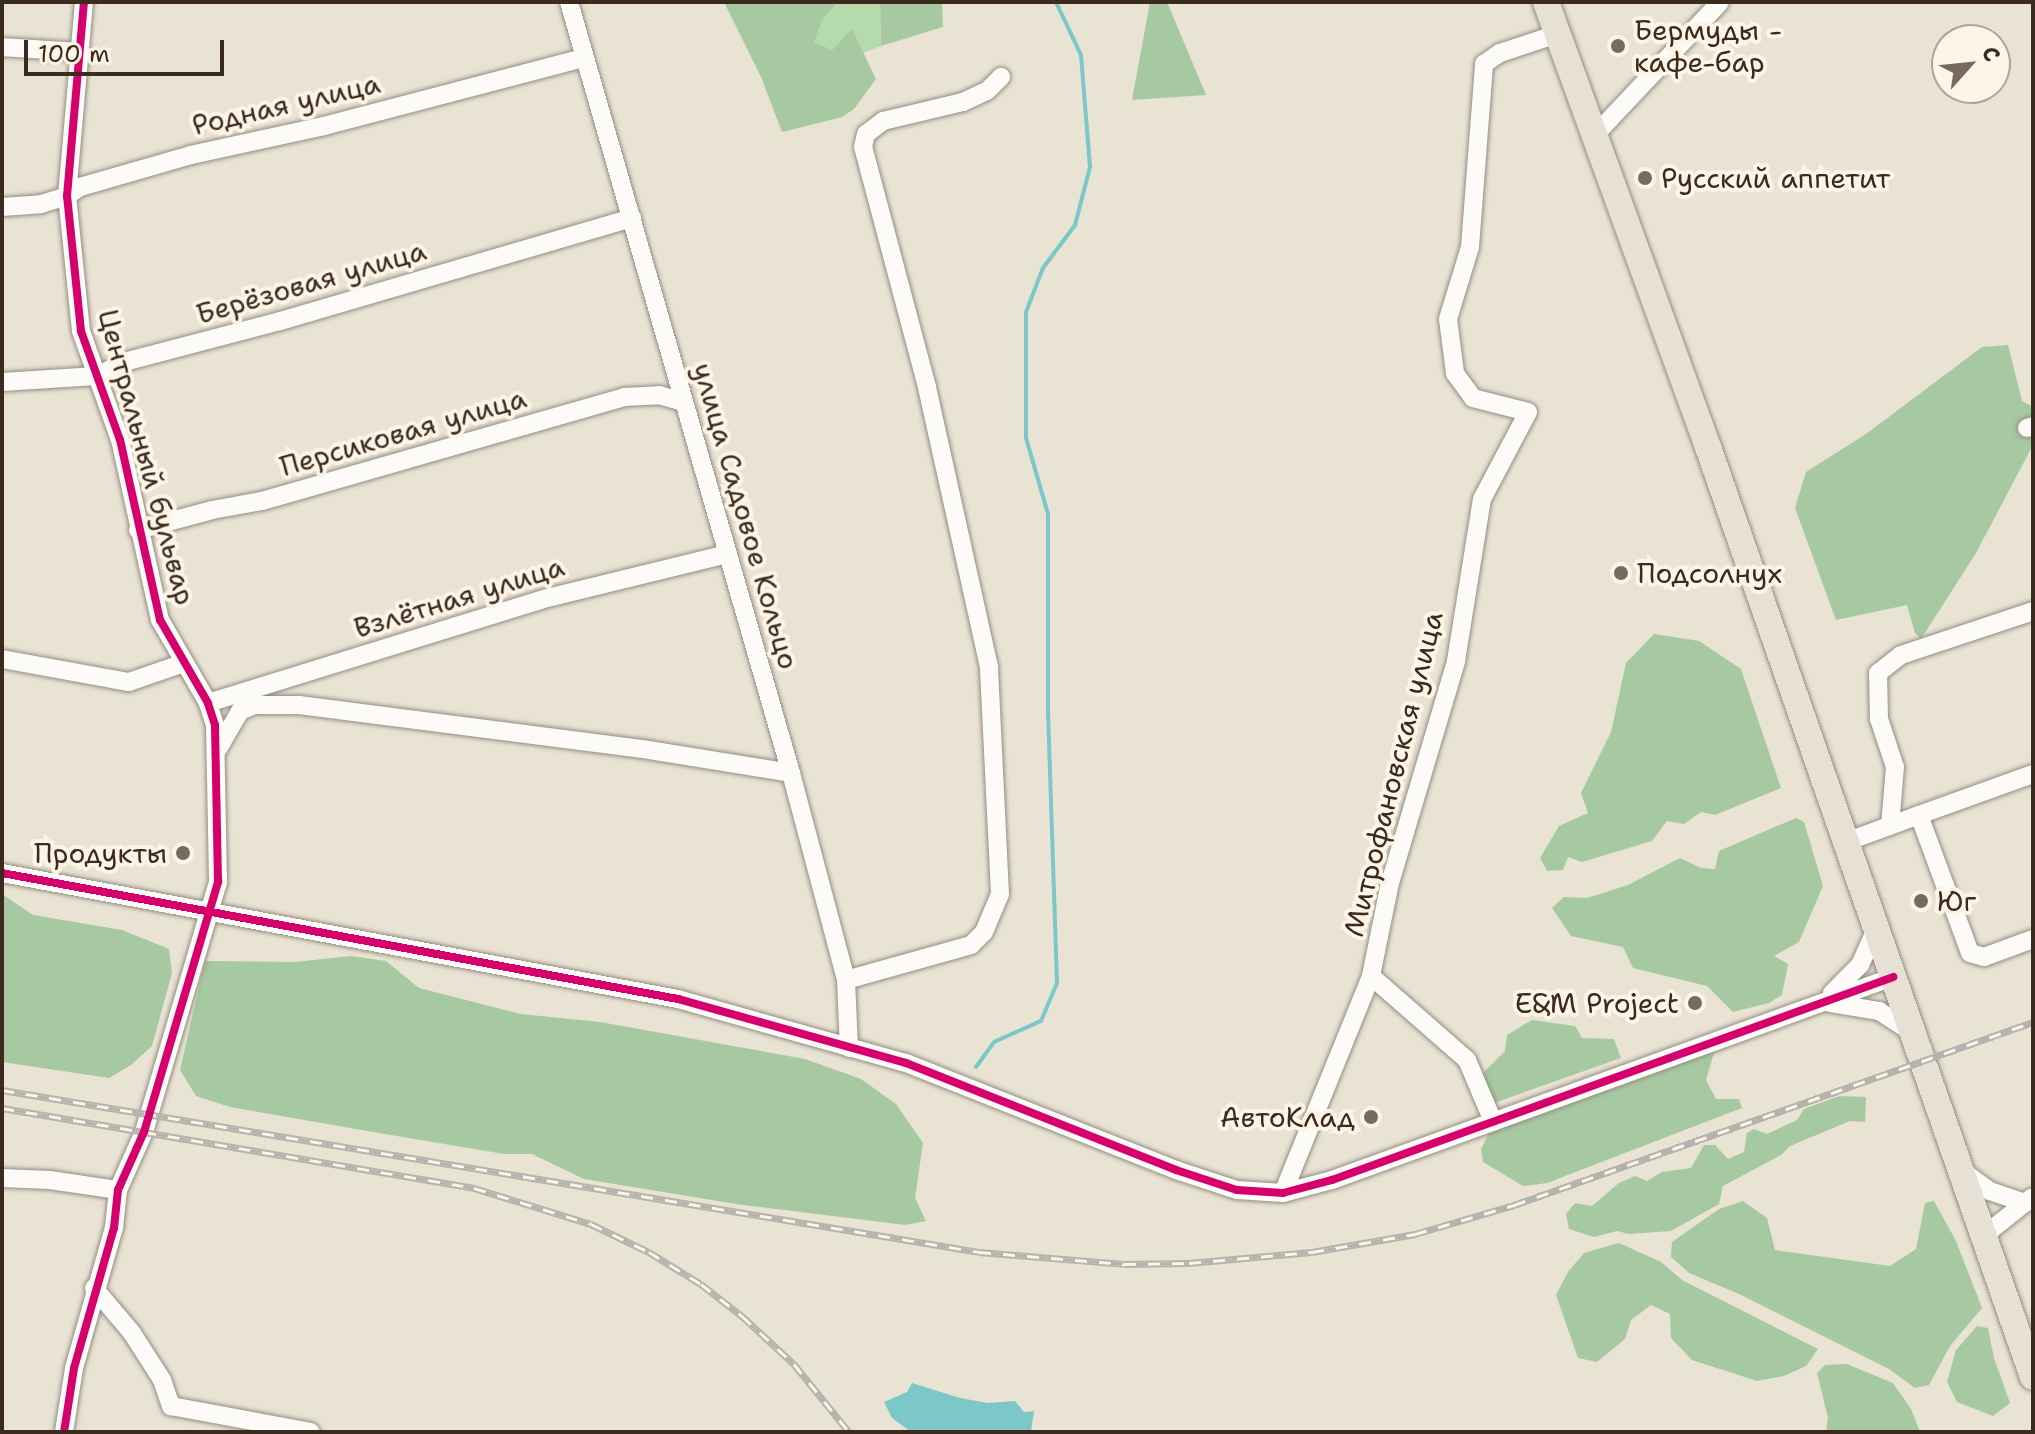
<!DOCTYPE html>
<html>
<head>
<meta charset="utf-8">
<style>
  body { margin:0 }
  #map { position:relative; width:2035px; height:1434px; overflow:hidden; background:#e9e3d3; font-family:"Shantell Sans",sans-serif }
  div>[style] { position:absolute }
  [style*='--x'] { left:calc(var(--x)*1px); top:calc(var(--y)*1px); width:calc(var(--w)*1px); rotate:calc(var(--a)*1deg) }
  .green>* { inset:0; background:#b5daac }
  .forest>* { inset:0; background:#a6c9a1 }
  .water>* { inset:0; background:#7cc7c8 }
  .stream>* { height:4px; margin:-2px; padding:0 2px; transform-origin:2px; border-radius:2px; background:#7cc7c8 }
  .roads { filter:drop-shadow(0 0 2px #938d83) drop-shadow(0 0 2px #938d83) }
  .minor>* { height:18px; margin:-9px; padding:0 9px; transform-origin:9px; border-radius:9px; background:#fcfbf8 }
  .highway>* { height:26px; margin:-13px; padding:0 13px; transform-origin:13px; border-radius:13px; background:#e7e1d5 }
  .rail>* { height:7px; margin-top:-3.5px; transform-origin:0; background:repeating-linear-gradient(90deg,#fcf5e5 0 12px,#b6b3af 0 24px); box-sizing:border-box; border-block:2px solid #b6b3af }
  .cycleway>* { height:8px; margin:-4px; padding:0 4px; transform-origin:4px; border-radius:4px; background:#d6006c }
  .dots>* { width:22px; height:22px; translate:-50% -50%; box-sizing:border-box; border:4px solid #fcf5e5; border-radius:50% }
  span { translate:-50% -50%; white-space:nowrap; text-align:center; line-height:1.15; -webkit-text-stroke:8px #fcf5e5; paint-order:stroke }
  .poi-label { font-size:28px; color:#3b2a1e }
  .left { translate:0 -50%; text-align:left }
  .right { translate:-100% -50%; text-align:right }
  .street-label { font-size:28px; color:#3b2a1e }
  .frame { position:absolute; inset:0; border:4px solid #3b2a1e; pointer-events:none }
  .north { position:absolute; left:1931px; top:24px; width:80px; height:80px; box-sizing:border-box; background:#fcf5e5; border:2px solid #afa495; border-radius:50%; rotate:63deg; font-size:22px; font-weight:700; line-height:32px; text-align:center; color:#3b2a1e }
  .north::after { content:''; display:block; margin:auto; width:28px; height:36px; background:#786b5d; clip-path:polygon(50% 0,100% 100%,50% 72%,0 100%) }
  .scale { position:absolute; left:24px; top:40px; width:200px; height:36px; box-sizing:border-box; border:4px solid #3b2a1e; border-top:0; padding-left:10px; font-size:24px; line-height:28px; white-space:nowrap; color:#3b2a1e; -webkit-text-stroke:6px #fcf5e5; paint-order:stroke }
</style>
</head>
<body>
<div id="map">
  <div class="green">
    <i style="clip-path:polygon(838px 2px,880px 2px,881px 46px,863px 53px,852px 30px,832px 50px,813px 42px,822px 20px)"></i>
  </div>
  <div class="forest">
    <i style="clip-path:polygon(724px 2px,838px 2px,822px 20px,814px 42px,832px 50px,852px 29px,876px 79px,854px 109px,842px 117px,782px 132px,761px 77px)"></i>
    <i style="clip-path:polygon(880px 2px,942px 2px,943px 27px,881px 46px)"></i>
    <i style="clip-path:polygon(1150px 2px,1167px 2px,1206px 95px,1132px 100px)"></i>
    <i style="clip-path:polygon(2008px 345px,2022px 401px,2033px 407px,2033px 445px,1976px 553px,1921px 639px,1915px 633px,1907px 605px,1836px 620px,1795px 508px,1806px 472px,1866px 434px,1982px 347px)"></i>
    <i style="clip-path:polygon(1654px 634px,1699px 641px,1741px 669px,1781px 788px,1715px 815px,1701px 812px,1684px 824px,1667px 821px,1652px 841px,1582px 862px,1568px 857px,1563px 870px,1547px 871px,1540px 858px,1559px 826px,1588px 813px,1581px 793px,1611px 732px,1626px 663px)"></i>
    <i style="clip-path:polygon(1796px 818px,1804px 822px,1823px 886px,1799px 942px,1774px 956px,1788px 964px,1782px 995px,1769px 1003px,1733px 1012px,1707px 986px,1633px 968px,1623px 947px,1571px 936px,1552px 908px,1564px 897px,1587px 898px,1628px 885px,1680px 858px,1701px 868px,1715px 869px,1719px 851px)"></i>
    <i style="clip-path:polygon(2px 894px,33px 915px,122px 930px,169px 949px,172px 973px,152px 1046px,131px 1065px,109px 1078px,2px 1062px)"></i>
    <i style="clip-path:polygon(351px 956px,386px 961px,419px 988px,521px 1014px,600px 1022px,805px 1059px,861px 1079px,896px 1104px,923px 1143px,915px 1198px,926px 1221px,905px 1225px,736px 1204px,584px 1179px,532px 1154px,504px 1154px,373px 1132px,230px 1107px,196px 1096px,180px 1070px,205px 961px,295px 962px)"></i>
    <i style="clip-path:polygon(1532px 1020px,1575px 1026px,1582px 1038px,1614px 1039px,1621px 1058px,1494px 1103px,1480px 1076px,1505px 1051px,1507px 1035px)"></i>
    <i style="clip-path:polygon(1715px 1049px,1706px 1080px,1716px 1099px,1739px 1099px,1742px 1108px,1547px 1183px,1523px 1186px,1483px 1162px,1481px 1149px,1489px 1133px)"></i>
    <i style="clip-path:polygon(1839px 1096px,1866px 1097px,1865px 1122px,1850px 1121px,1790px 1146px,1781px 1155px,1723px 1186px,1719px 1204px,1671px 1231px,1629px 1234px,1617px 1231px,1594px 1237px,1569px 1229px,1566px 1214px,1575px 1203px,1592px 1206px,1619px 1183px,1635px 1176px,1647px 1181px,1662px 1172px,1691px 1168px,1704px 1145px,1715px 1145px,1728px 1159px,1744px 1152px,1747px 1133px,1754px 1129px,1767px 1134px,1797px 1120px,1804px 1109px)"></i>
    <i style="clip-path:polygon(1743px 1201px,1767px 1218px,1775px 1250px,1890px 1266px,1916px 1249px,1925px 1203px,1934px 1201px,1956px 1241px,1982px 1308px,1950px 1346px,1929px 1385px,1915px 1388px,1889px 1369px,1739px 1294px,1689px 1273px,1671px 1257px,1672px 1242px,1719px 1209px)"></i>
    <i style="clip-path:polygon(1619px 1243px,1661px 1262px,1682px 1280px,1818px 1349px,1806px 1366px,1784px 1376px,1757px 1381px,1692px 1360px,1671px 1338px,1670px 1314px,1651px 1305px,1631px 1320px,1625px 1339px,1597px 1362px,1578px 1358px,1556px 1295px,1568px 1272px,1584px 1253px)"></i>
    <i style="clip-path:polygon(1977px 1326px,1988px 1328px,1994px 1358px,2010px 1403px,1993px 1416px,1957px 1402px,1947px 1382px,1956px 1350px)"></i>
    <i style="clip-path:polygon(1847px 1364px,1893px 1383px,1911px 1409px,1920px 1432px,1826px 1432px,1828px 1418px,1817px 1373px,1825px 1365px)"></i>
  </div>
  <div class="water">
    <i style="clip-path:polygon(912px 1383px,960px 1398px,988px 1403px,1015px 1401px,1024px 1412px,1034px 1411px,1031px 1431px,911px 1432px,892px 1418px,884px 1402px,907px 1392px)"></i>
  </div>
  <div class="stream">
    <i style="--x:976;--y:1067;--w:31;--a:-54"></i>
    <i style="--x:994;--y:1042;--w:51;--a:-24.1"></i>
    <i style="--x:1041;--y:1021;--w:41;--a:-67.2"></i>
    <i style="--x:1057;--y:983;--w:268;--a:-91.9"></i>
    <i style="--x:1048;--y:715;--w:201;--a:-90"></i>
    <i style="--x:1048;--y:514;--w:79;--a:-106.1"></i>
    <i style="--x:1026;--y:438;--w:126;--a:-90"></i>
    <i style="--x:1026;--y:312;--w:47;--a:-68.9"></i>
    <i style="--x:1043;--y:268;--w:54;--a:-53.3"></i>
    <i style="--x:1075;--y:225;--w:60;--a:-75.5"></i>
    <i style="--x:1090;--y:167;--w:112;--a:-94.6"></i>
    <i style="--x:1081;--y:55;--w:59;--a:-115.3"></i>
  </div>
  <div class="roads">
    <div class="minor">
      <i style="--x:569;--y:2;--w:802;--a:73.94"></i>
      <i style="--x:791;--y:773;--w:214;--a:75.1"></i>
      <i style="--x:846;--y:980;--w:68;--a:87.5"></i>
      <i style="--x:2;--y:47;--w:77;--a:3.7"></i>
      <i style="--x:1593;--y:137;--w:185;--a:-46.7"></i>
      <i style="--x:2;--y:207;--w:39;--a:-4"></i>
      <i style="--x:41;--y:204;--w:27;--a:-17"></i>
      <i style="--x:67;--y:196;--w:16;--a:-35"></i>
      <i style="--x:80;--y:187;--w:116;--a:-16.1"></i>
      <i style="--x:191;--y:155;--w:136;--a:-12.3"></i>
      <i style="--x:324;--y:126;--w:269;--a:-14.7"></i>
      <i style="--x:2;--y:382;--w:95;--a:-3.6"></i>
      <i style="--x:97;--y:376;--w:30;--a:-27"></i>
      <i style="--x:124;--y:362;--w:161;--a:-14.7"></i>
      <i style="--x:280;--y:321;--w:367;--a:-16.3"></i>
      <i style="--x:2027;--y:428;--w:6;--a:-18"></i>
      <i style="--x:138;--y:530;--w:77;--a:-15.1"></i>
      <i style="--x:212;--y:510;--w:51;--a:-10.2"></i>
      <i style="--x:262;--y:501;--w:377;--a:-16"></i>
      <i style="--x:624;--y:397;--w:35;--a:-3"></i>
      <i style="--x:659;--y:395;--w:26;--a:16"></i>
      <i style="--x:2;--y:659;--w:129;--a:10.3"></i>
      <i style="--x:129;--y:682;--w:58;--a:-19.1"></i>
      <i style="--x:208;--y:703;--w:359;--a:-17.2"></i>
      <i style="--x:551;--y:597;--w:182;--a:-13.7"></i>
      <i style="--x:218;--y:749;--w:44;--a:-59.9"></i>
      <i style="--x:240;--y:711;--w:15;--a:-23"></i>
      <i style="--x:254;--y:705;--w:45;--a:0"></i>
      <i style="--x:299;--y:705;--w:347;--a:7.3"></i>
      <i style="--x:643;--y:749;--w:150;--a:9.2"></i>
      <i style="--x:1919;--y:815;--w:121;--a:-19.8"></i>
      <i style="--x:1890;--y:826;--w:59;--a:-85.2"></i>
      <i style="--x:1895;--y:767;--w:51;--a:-108.4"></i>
      <i style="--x:1879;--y:719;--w:46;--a:-91.2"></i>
      <i style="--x:1878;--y:673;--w:29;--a:-38"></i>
      <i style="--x:1901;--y:655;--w:139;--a:-18.4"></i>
      <i style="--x:1843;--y:843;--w:81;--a:-20.2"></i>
      <i style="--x:1919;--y:815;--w:147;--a:69.7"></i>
      <i style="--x:1970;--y:953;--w:15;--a:16"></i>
      <i style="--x:1984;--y:957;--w:52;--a:-20.2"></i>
      <i style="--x:2;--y:873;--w:688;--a:10.56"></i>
      <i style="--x:678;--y:999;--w:237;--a:15.7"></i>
      <i style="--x:906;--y:1063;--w:290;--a:21.6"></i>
      <i style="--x:1176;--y:1170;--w:64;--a:18.2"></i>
      <i style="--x:1237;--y:1190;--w:46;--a:3.7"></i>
      <i style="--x:1283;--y:1193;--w:51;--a:-14.9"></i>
      <i style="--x:1332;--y:1180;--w:597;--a:-19.89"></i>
      <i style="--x:1371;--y:976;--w:128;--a:41.2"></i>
      <i style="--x:1467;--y:1060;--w:64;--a:67"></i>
      <i style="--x:846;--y:980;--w:130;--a:-15.6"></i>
      <i style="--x:971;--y:945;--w:18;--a:-45"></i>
      <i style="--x:984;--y:932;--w:41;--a:-67.2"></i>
      <i style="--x:1000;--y:894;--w:227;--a:-92.8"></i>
      <i style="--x:989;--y:667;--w:287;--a:-102.5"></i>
      <i style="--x:927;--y:387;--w:248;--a:-104.9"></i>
      <i style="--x:863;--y:147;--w:13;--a:-77"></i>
      <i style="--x:866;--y:134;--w:21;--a:-37"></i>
      <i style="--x:883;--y:121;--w:82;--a:-13.4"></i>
      <i style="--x:963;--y:102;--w:26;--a:-25"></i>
      <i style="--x:987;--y:91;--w:20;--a:-45"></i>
      <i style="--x:1832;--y:993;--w:40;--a:-45"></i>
      <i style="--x:1860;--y:965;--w:39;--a:-66"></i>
      <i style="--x:1831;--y:1003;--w:49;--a:9.5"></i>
      <i style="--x:1879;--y:1011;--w:40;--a:32.9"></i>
      <i style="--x:1961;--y:1170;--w:36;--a:36"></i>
      <i style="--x:1990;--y:1191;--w:37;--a:19"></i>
      <i style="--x:2;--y:1178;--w:48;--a:2.4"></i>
      <i style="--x:50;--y:1180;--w:69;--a:8.4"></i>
      <i style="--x:1283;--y:1193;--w:234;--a:-67.9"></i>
      <i style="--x:1371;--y:976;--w:95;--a:-78.5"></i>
      <i style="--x:1390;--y:883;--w:232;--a:-73.4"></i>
      <i style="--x:1456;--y:661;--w:164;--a:-80.9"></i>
      <i style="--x:1482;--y:499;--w:98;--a:-62.1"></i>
      <i style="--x:1528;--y:412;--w:57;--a:-165.7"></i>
      <i style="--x:1473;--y:398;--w:31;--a:-126"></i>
      <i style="--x:1455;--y:373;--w:54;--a:-97.4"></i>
      <i style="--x:1448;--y:319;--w:75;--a:-73"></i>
      <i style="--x:1470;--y:247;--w:184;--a:-85.6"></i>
      <i style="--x:1484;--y:64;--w:19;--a:-35"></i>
      <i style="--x:1500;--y:53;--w:60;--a:-18.4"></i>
      <i style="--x:1982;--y:1237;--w:63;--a:-38.5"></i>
      <i style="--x:94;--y:1288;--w:59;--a:49.8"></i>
      <i style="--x:132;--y:1333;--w:56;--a:57.4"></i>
      <i style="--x:162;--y:1380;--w:28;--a:71"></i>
      <i style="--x:171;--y:1406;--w:142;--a:10.5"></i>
      <i style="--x:64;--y:1432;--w:65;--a:-81.1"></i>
      <i style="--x:74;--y:1368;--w:146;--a:-74.1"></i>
      <i style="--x:114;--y:1228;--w:38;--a:-84"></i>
      <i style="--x:118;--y:1190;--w:64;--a:-65.9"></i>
      <i style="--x:144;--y:1132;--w:261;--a:-73.5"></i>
      <i style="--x:218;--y:882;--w:157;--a:-91.1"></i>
      <i style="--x:215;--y:725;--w:23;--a:-108"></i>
      <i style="--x:208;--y:703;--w:96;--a:-120"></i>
      <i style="--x:160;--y:620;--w:184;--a:-102.5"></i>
      <i style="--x:120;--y:440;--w:116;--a:-109.7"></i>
      <i style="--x:81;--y:331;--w:136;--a:-95.9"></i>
      <i style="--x:67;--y:196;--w:195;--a:-85"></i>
    </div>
    <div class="highway">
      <i style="--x:1546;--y:2;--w:474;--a:70"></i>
      <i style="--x:1708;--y:447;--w:985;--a:70.74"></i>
    </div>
  </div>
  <div class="rail">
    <i style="--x:2;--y:1090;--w:990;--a:9.41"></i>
    <i style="--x:979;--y:1252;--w:145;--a:4.7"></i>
    <i style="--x:1124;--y:1264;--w:65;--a:-0.9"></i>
    <i style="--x:1189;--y:1263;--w:123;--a:-5.1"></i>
    <i style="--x:1312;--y:1252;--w:105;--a:-9.9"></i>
    <i style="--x:1415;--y:1234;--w:103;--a:-16.3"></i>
    <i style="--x:1514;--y:1205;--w:550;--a:-19.42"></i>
    <i style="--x:2;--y:1108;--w:479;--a:9.6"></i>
    <i style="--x:474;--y:1188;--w:122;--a:17.1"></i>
    <i style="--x:591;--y:1224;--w:64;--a:25.8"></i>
    <i style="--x:649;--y:1252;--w:61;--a:31.6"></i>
    <i style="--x:701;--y:1284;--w:52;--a:38"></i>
    <i style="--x:742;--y:1316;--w:71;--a:42.7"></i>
    <i style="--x:794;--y:1364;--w:87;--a:51"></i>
  </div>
  <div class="cycleway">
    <i style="--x:2;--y:873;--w:688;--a:10.56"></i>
    <i style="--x:678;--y:999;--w:237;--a:15.7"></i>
    <i style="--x:906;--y:1063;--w:290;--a:21.6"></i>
    <i style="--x:1176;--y:1170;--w:64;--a:18.2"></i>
    <i style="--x:1237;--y:1190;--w:46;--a:3.7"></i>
    <i style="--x:1283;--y:1193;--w:51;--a:-14.9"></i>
    <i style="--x:1332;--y:1180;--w:597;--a:-19.89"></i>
    <i style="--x:64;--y:1432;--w:65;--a:-81.1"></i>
    <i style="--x:74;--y:1368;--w:146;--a:-74.1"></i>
    <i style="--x:114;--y:1228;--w:38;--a:-84"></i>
    <i style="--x:118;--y:1190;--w:64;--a:-65.9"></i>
    <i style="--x:144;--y:1132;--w:261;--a:-73.5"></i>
    <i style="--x:218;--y:882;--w:157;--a:-91.1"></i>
    <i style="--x:215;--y:725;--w:23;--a:-108"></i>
    <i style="--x:208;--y:703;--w:96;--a:-120"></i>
    <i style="--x:160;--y:620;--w:184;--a:-102.5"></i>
    <i style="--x:120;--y:440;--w:116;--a:-109.7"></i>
    <i style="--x:81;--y:331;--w:136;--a:-95.9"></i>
    <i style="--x:67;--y:196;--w:195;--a:-85"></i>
  </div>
  <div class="dots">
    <i style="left:1618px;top:46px;background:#786b5d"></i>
    <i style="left:1645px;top:178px;background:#786b5d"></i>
    <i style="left:1621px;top:573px;background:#786b5d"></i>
    <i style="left:183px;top:853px;background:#786b5d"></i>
    <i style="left:1921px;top:901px;background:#786b5d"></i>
    <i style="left:1695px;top:1003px;background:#786b5d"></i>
    <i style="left:1371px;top:1117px;background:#786b5d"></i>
  </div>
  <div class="poi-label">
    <span class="left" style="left:1634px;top:46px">Бермуды -<br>кафе-бар</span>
    <span class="left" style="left:1661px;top:178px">Русский аппетит</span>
    <span class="left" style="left:1637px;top:573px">Подсолнух</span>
    <span class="right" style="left:167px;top:853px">Продукты</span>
    <span class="left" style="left:1937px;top:901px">Юг</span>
    <span class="right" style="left:1679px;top:1003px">E&amp;M Project</span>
    <span class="right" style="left:1355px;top:1117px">АвтоКлад</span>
  </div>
  <div class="street-label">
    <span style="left:286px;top:104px;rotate:-13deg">Родная улица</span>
    <span style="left:311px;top:282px;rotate:-16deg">Берёзовая улица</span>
    <span style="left:403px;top:432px;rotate:-16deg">Персиковая улица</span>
    <span style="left:147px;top:457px;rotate:75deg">Центральный бульвар</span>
    <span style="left:746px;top:516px;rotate:74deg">улица Садовое Кольцо</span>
    <span style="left:459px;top:597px;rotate:-17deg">Взлётная улица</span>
    <span style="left:1393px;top:774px;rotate:-76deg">Митрофановская улица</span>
  </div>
  <div class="frame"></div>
  <div class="north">С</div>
  <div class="scale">100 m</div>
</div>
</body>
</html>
